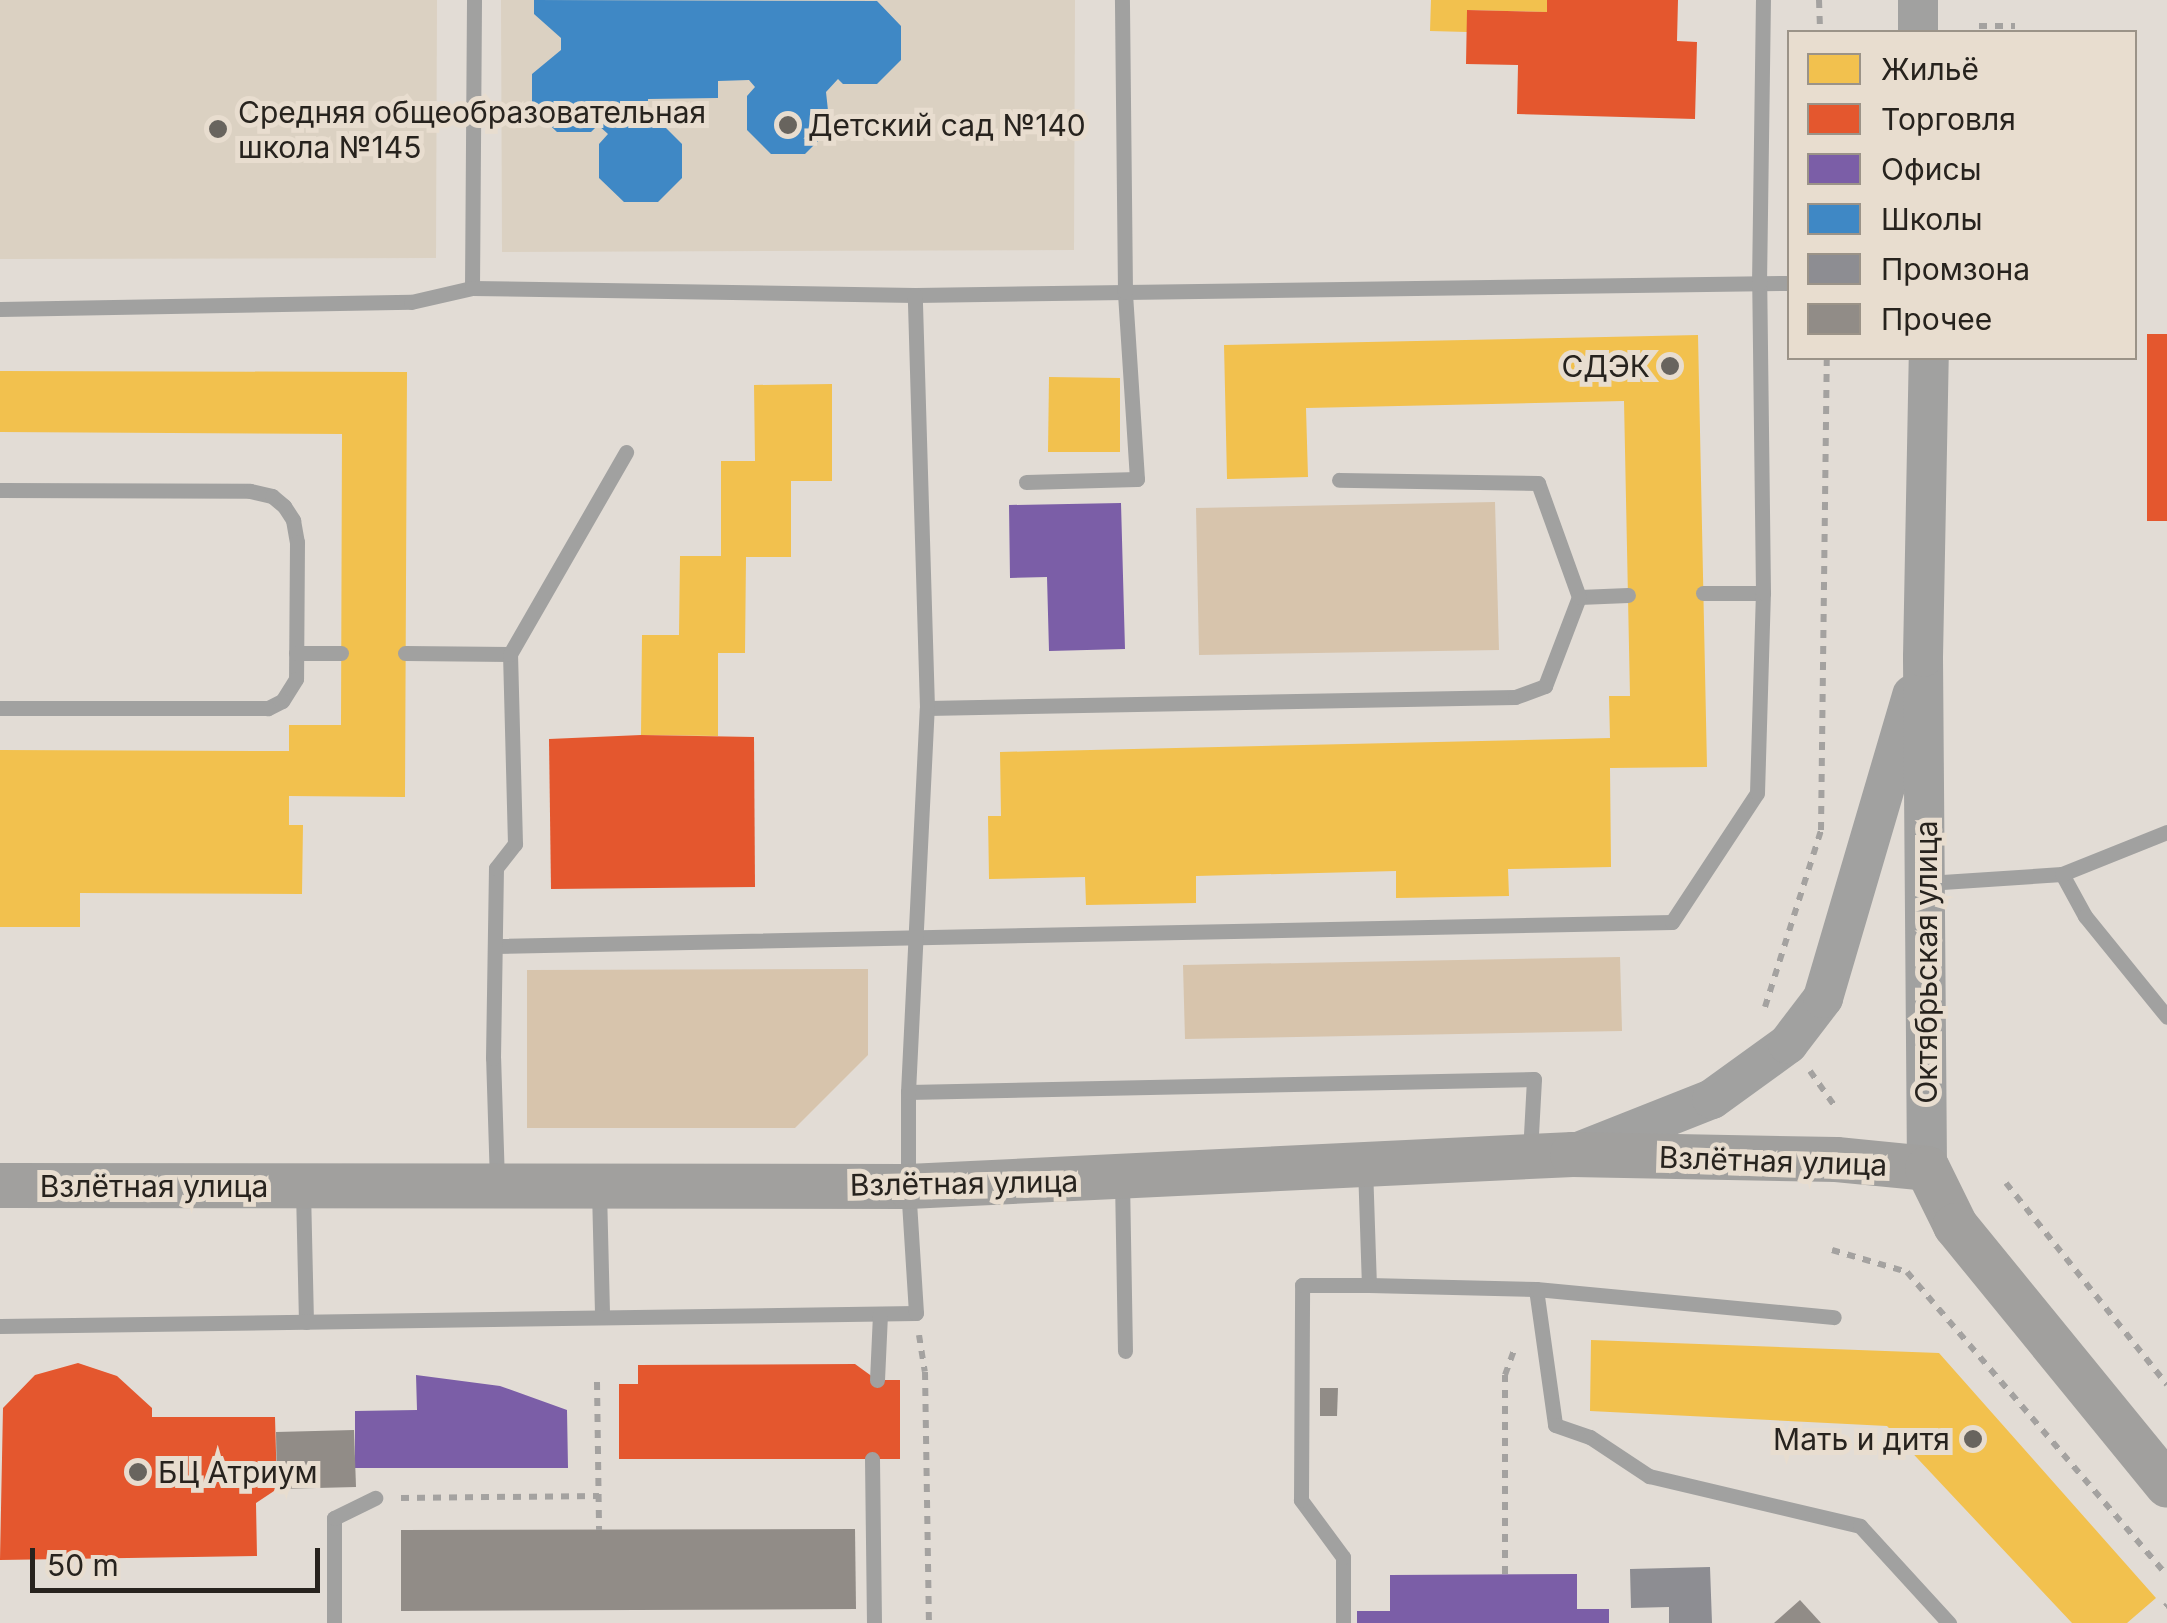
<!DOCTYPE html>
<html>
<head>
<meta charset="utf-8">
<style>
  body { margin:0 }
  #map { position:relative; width:2167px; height:1623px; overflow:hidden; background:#e2dcd5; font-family:Inter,sans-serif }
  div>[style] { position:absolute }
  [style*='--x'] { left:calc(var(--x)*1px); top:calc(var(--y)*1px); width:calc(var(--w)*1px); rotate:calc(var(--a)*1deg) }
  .built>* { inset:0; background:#dbd1c2 }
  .green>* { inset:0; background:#d7c4ac }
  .homes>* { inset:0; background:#f2c14e }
  .shops>* { inset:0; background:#e4572e }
  .offices>* { inset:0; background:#7b5ea7 }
  .schools>* { inset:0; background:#3f88c5 }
  .industry>* { inset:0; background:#8d8d92 }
  .building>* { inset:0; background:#918c87 }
  .path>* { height:6px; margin-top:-3px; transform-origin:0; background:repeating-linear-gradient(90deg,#a4a2a0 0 8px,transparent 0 16px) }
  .service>* { height:15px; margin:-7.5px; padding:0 7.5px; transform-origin:7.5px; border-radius:7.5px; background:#a1a1a0 }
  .tertiary>* { height:40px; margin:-20px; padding:0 20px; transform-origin:20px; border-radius:20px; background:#a1a1a0 }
  .secondary>* { height:45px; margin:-22.5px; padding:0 22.5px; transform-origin:22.5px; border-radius:22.5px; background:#a1a09e }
  .dots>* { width:28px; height:28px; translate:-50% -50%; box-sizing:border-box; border:5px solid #e8ddcf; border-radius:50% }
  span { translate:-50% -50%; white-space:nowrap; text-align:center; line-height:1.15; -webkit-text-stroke:10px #e8ddcf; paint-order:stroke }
  .poi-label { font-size:30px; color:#27231e }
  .left { translate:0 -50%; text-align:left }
  .right { translate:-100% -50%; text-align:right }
  .street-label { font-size:30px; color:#27231e }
  .legend { position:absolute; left:1787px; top:30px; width:350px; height:330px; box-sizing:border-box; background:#e8ddcf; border:2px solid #9b9388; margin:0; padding:12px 18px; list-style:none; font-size:30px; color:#27231e }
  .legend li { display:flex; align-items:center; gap:20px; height:50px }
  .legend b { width:50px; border:2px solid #9b9388 }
  .scale { position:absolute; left:30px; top:1548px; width:290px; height:45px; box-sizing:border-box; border:5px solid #27231e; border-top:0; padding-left:12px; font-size:30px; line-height:35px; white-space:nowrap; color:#27231e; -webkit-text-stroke:8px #e8ddcf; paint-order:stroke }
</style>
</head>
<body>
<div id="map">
  <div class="built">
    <i style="clip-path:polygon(0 0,437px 0,436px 258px,0 259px)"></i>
    <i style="clip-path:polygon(501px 0,1075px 0,1074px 250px,502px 252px)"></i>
  </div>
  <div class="green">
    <i style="clip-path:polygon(1495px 502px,1499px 650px,1199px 655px,1196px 508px)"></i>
    <i style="clip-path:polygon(1620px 957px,1622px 1031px,1185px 1039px,1183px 965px)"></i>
    <i style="clip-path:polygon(868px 969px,868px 1055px,795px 1128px,527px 1128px,527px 970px)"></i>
  </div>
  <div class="homes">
    <i style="clip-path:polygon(1431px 0,1547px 0,1547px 12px,1467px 10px,1467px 32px,1430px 31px)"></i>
    <i style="clip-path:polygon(1698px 335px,1707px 767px,1610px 768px,1611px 867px,1508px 869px,1509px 896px,1396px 898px,1396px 871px,1196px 876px,1196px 903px,1086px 905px,1085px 877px,989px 879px,988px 816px,1001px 816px,1000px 752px,1610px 738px,1609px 696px,1630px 696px,1624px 401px,1306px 408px,1308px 477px,1227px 479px,1224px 345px)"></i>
    <i style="clip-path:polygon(0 371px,407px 372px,405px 797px,289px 796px,289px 825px,303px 825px,302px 894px,80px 893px,80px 927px,0 927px,0 750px,289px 751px,289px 725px,341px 725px,342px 434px,0 432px)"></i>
    <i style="clip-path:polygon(1049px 377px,1120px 378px,1120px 452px,1048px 452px)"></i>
    <i style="clip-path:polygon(832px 384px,832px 481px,791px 481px,791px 557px,746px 557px,745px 653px,718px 653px,718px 736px,641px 735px,642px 635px,679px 635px,680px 556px,721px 556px,721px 461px,755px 461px,754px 385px)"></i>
    <i style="clip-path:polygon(1591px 1340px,1939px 1353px,2156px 1598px,2127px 1623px,2072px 1623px,1887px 1426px,1590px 1411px)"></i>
  </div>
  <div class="shops">
    <i style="clip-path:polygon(1547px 0,1678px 0,1677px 41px,1697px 42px,1695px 119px,1517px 114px,1518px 65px,1466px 64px,1467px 10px,1547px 12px)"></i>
    <i style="clip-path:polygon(2147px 334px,2167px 334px,2167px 521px,2147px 521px)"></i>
    <i style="clip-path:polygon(641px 735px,754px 737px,755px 887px,551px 889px,549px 739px)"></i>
    <i style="clip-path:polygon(78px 1363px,117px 1376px,152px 1408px,152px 1417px,275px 1417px,277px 1489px,256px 1503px,257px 1556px,0 1560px,3px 1408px,35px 1375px)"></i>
    <i style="clip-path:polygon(855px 1364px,877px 1380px,900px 1380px,900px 1459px,619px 1459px,619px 1384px,638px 1384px,638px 1365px)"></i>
  </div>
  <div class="offices">
    <i style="clip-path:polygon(1121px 503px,1125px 649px,1049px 651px,1047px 577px,1010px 578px,1009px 505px)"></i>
    <i style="clip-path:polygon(416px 1375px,500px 1386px,567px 1410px,568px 1468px,355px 1468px,355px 1411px,417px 1410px)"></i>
    <i style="clip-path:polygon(1577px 1574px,1577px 1609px,1609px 1609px,1609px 1623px,1357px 1623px,1357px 1611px,1390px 1611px,1390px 1575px)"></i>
  </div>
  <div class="schools">
    <i style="clip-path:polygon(534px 0,877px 1px,901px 26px,901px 60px,877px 84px,843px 84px,838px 79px,826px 92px,830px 129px,805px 154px,771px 154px,747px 130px,747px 96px,755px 87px,749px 80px,718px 81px,718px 98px,648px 99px,648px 120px,658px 120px,682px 144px,682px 178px,658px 202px,624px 202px,599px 178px,599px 144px,608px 134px,598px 125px,591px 132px,557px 132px,532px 108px,532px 74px,561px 50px,561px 38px,534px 14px)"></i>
  </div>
  <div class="industry">
    <i style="clip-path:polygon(1710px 1567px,1712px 1623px,1669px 1623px,1669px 1607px,1631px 1608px,1630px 1569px)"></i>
  </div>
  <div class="building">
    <i style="clip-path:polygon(1320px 1388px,1338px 1388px,1337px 1416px,1320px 1416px)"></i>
    <i style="clip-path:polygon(354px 1430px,356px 1487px,277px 1489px,276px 1432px)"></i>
    <i style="clip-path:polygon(855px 1529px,856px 1609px,401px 1611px,401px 1530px)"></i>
    <i style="clip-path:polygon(1800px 1600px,1821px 1623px,1774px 1623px)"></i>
  </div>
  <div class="path">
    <i style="--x:1819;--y:0;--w:32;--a:88"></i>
    <i style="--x:1979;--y:26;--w:36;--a:0"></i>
    <i style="--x:1765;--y:1007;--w:186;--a:-72.4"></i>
    <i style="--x:1821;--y:830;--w:472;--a:-89.3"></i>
    <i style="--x:1810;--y:1071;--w:45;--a:54.9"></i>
    <i style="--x:2006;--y:1183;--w:258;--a:51.4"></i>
    <i style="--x:1832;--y:1250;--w:78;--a:16.3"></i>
    <i style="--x:1907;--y:1272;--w:399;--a:49.4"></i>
    <i style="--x:919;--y:1335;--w:37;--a:81"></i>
    <i style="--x:925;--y:1372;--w:251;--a:89.1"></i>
    <i style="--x:597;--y:1382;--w:148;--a:89.2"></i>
    <i style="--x:401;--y:1498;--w:198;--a:-0.6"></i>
    <i style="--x:1505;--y:1574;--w:199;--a:-90"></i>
    <i style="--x:1505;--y:1375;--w:30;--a:-70"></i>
    <i style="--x:2165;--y:1607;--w:3;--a:-45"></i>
  </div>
  <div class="service">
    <i style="--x:472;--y:288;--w:288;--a:-89.6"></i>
    <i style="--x:0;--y:309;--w:411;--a:-1"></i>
    <i style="--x:411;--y:302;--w:63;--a:-12.9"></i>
    <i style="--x:472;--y:288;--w:443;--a:0.9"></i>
    <i style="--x:915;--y:295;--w:875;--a:-0.79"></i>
    <i style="--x:1026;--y:482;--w:111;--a:-1.5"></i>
    <i style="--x:1137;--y:479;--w:187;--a:-93.7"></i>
    <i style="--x:1125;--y:292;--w:292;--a:-90.6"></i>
    <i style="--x:0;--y:490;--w:250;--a:0.2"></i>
    <i style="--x:250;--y:491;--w:23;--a:13"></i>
    <i style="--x:272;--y:496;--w:16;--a:40"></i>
    <i style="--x:284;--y:506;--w:17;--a:57"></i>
    <i style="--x:293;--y:520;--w:22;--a:80"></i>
    <i style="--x:297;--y:542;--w:137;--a:90.4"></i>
    <i style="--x:296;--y:679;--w:26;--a:122"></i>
    <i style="--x:282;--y:701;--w:16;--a:153"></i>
    <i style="--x:268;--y:708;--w:268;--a:180"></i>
    <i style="--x:1703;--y:593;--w:60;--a:0"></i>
    <i style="--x:1579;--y:597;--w:49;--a:-2.3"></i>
    <i style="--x:296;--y:653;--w:45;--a:0"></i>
    <i style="--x:405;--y:653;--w:105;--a:0.5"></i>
    <i style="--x:927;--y:708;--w:588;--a:-1.07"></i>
    <i style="--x:1515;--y:697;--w:32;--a:-20"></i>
    <i style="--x:1545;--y:686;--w:95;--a:-69.1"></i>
    <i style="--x:1579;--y:597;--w:121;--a:-109.8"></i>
    <i style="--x:1538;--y:483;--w:199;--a:-179.1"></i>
    <i style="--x:2062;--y:874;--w:48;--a:61.3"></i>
    <i style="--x:2085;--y:916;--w:130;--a:50.9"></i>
    <i style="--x:1927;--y:883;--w:135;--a:-3.8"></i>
    <i style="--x:2062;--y:874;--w:113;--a:-21.8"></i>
    <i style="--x:495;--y:946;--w:1177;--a:-1.17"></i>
    <i style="--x:1672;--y:922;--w:154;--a:-56.6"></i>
    <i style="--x:1757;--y:793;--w:200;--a:-88.3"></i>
    <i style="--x:1763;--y:593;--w:309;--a:-90.7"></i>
    <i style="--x:1759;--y:284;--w:284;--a:-89.2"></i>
    <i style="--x:908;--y:1092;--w:626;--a:-1.19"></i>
    <i style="--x:1534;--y:1079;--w:75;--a:93.1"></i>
    <i style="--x:1365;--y:1166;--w:119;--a:88.1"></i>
    <i style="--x:1369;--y:1285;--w:167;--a:1.4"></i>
    <i style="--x:1536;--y:1289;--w:137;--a:82"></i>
    <i style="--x:1555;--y:1425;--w:37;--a:19"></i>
    <i style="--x:1590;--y:1437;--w:71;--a:33.5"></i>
    <i style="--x:1649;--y:1476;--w:217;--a:13.3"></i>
    <i style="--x:1860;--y:1526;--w:132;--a:47.5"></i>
    <i style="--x:1122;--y:1180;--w:171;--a:89"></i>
    <i style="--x:497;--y:1182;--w:124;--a:-91.8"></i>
    <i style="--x:493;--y:1058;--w:190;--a:-89.1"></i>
    <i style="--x:496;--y:868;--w:31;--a:-52"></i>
    <i style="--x:515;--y:844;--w:190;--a:-91.5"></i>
    <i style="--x:510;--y:654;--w:233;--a:-60.1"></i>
    <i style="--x:303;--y:1190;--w:132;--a:88.7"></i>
    <i style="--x:599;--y:1190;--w:127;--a:88.6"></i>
    <i style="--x:1536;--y:1289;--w:299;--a:5.4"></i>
    <i style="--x:0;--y:1326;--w:916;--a:-0.81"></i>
    <i style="--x:916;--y:1313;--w:127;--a:-93.6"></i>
    <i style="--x:908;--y:1186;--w:94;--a:-90"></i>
    <i style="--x:908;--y:1092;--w:384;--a:-87.2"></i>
    <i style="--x:927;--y:708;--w:413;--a:-91.7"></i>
    <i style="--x:877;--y:1380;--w:66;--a:-87.4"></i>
    <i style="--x:872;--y:1459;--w:164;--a:89.3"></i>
    <i style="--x:334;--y:1623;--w:105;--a:-90"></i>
    <i style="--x:334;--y:1518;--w:46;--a:-26"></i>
    <i style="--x:1343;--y:1623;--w:66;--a:-90"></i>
    <i style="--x:1343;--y:1557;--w:71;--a:-126.4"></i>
    <i style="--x:1301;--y:1500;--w:215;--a:-89.7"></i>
    <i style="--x:1302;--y:1285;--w:67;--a:0"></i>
  </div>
  <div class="tertiary">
    <i style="--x:1918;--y:32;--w:32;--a:-90"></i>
    <i style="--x:1578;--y:1152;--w:144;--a:-21.6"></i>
    <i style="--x:1712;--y:1099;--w:94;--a:-35.9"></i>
    <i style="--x:1788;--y:1044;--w:58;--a:-52.7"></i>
    <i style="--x:1823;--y:998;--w:316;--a:-73.6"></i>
    <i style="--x:1927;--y:1168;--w:511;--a:-90.45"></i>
    <i style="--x:1923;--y:657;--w:299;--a:-88.9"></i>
  </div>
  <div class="secondary">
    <i style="--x:0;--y:1185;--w:908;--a:0.06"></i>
    <i style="--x:908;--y:1186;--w:665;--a:-2.76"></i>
    <i style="--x:1572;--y:1154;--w:264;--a:1.1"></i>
    <i style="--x:1836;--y:1159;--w:91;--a:5.6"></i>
    <i style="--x:1927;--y:1168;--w:64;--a:63.8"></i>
    <i style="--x:1955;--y:1225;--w:335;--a:50.8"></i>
  </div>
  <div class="dots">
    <i style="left:788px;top:125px;background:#68645e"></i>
    <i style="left:218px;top:129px;background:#68645e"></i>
    <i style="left:1670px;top:366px;background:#68645e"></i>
    <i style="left:1973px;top:1439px;background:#68645e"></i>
    <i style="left:138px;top:1472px;background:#68645e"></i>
  </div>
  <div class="poi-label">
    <span class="left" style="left:238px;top:129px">Средняя общеобразовательная<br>школа №145</span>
    <span class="left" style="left:808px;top:125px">Детский сад №140</span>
    <span class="right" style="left:1650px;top:366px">СДЭК</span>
    <span class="right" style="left:1950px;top:1439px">Мать и дитя</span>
    <span class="left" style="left:158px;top:1472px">БЦ Атриум</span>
  </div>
  <div class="street-label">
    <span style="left:1926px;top:962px;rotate:-90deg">Октябрьская улица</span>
    <span style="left:1773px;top:1161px;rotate:2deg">Взлётная улица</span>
    <span style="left:964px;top:1183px;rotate:-1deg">Взлётная улица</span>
    <span style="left:154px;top:1186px">Взлётная улица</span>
  </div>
  <ul class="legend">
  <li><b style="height:28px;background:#f2c14e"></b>Жильё</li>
  <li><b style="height:28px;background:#e4572e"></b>Торговля</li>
  <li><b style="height:28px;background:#7b5ea7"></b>Офисы</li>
  <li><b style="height:28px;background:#3f88c5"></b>Школы</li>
  <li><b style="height:28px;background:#8d8d92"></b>Промзона</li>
  <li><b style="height:28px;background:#918c87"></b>Прочее</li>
  </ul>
  <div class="scale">50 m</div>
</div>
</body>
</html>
